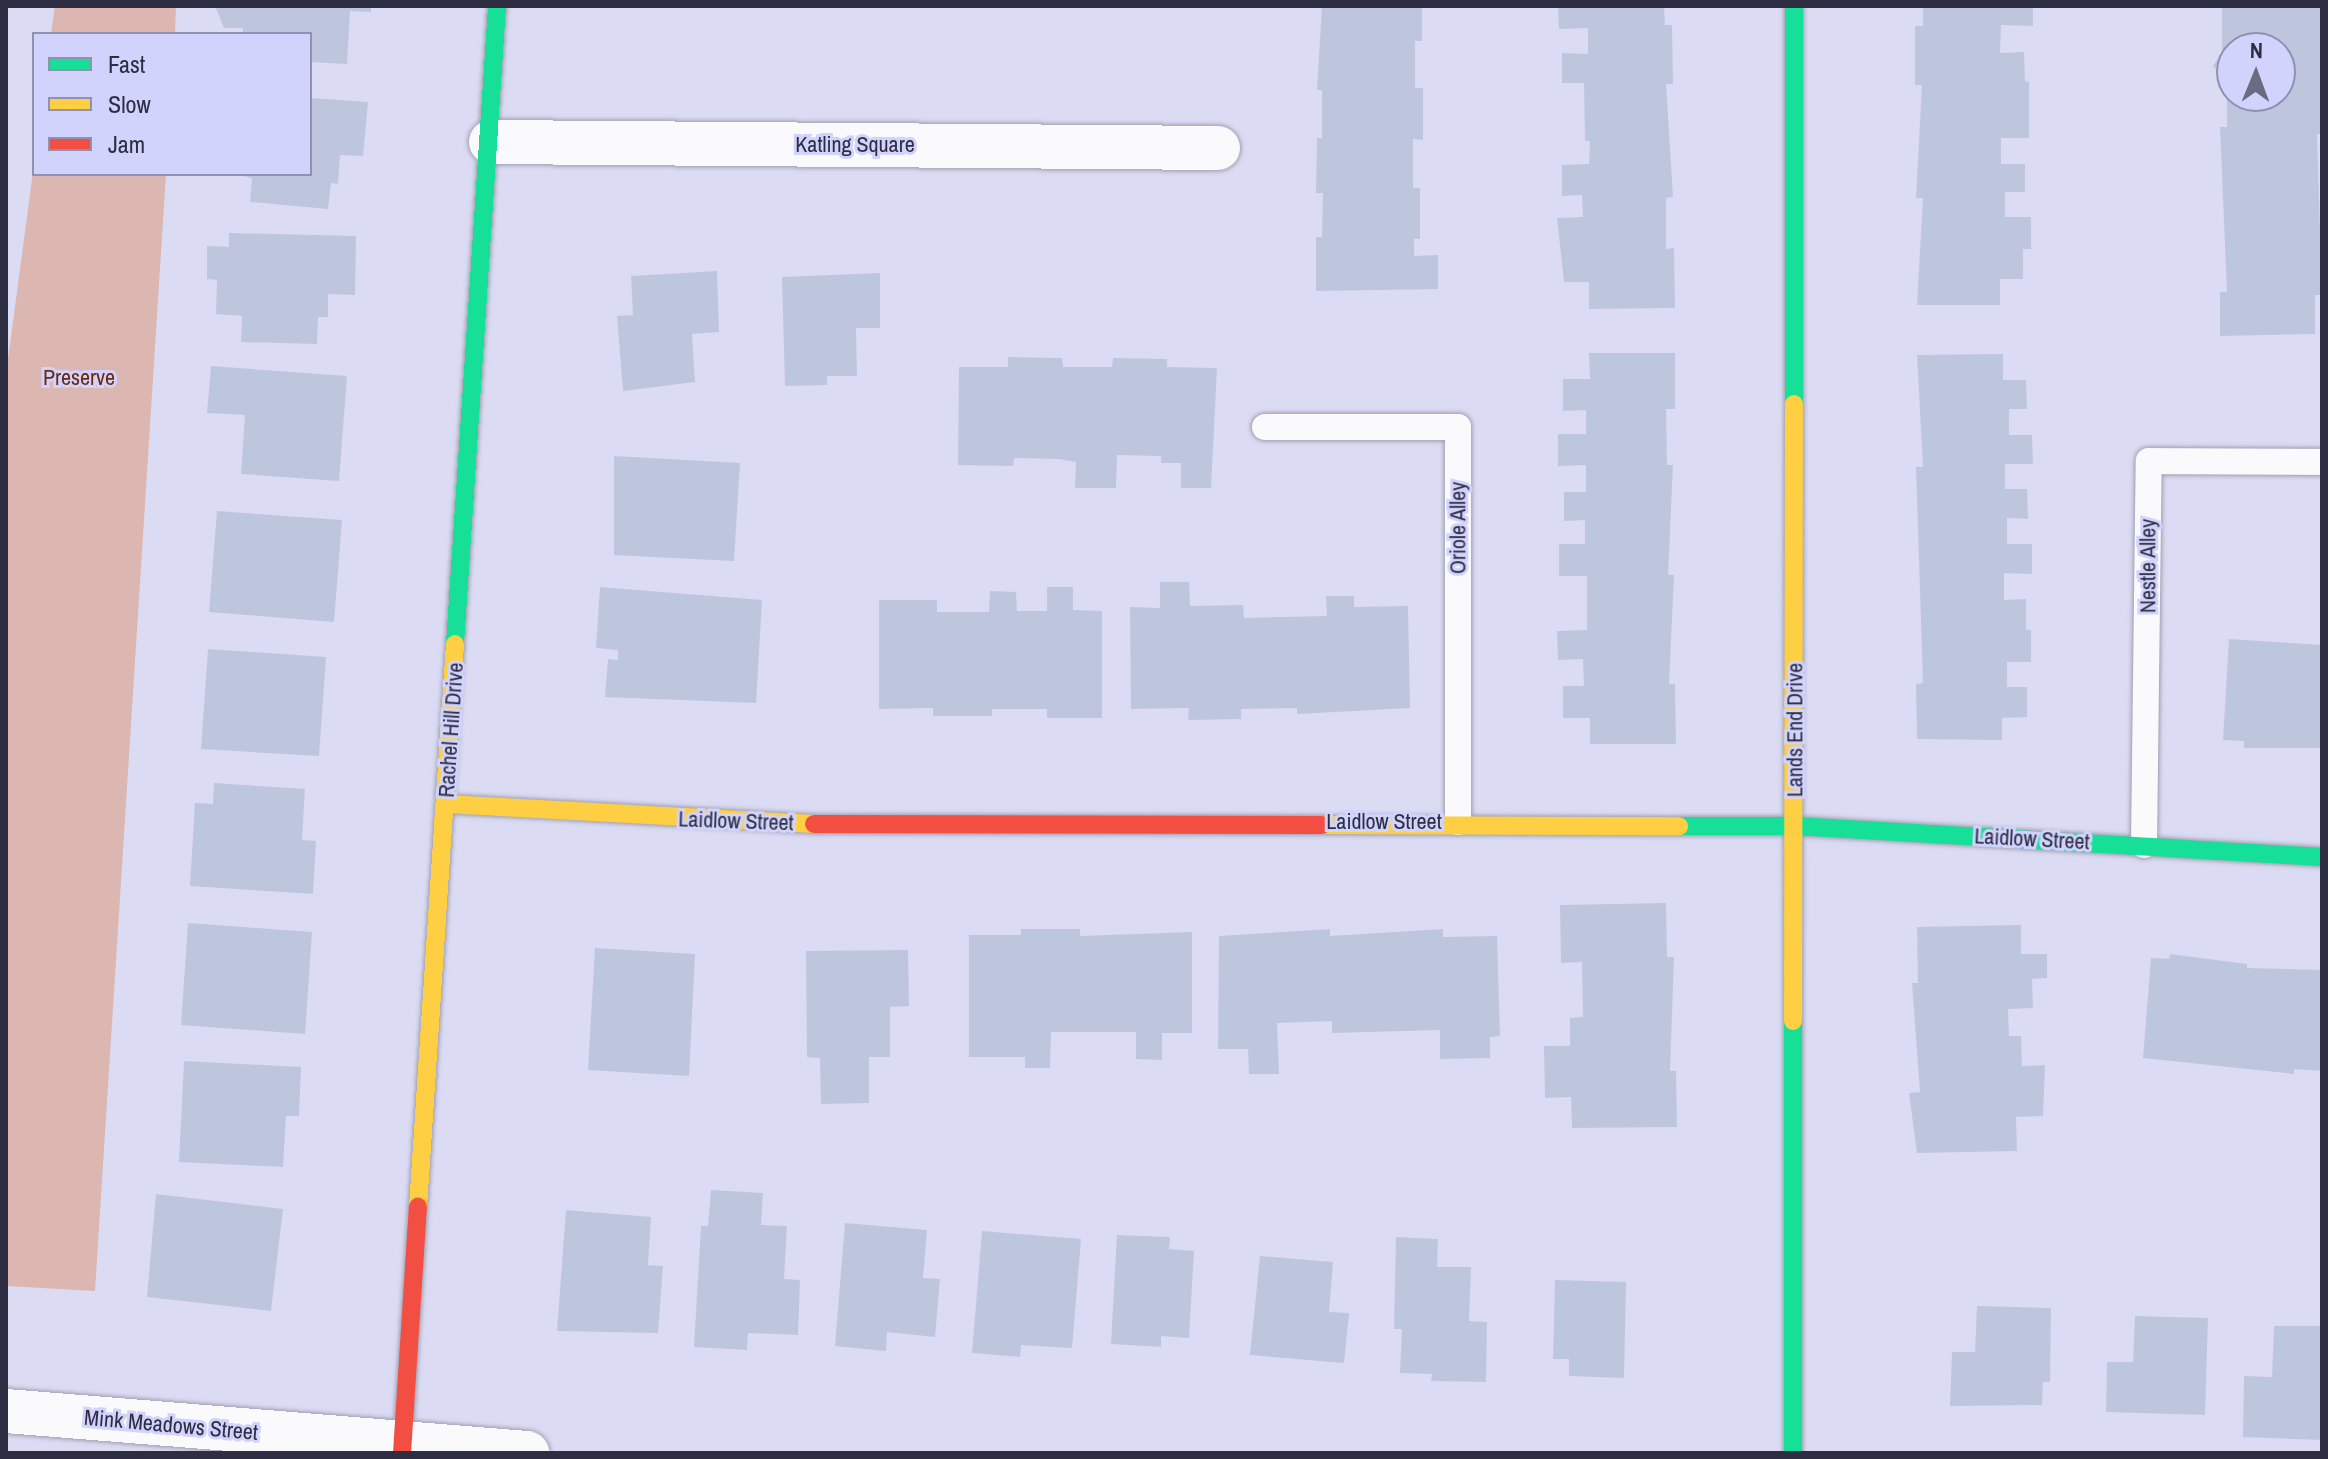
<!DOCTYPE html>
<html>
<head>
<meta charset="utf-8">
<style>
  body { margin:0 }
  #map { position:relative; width:2328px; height:1459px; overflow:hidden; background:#dbdcf3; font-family:"Archivo Narrow",sans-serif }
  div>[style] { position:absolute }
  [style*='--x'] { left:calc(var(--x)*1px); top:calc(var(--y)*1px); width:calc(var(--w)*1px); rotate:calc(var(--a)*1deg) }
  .green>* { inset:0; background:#dcb6b1 }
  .building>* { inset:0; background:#bec6de }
  .roads { filter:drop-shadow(0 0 2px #a0a0b3) drop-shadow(0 0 2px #a0a0b3) }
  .lane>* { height:26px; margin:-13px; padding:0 13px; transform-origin:13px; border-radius:13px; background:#fafafd }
  .street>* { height:44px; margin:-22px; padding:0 22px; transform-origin:22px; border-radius:22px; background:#fafafd }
  .fast>* { height:18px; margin:-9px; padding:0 9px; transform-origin:9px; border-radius:9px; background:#16e098 }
  .slow>* { height:18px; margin:-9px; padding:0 9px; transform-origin:9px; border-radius:9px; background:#ffcf43 }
  .jam>* { height:18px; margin:-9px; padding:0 9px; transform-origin:9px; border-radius:9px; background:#f24e42 }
  span { translate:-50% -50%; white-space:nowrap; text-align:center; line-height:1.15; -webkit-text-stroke:6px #d1d3fd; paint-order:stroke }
  .street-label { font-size:22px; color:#2d2e42 }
  .park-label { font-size:22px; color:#6d2a0b }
  .frame { position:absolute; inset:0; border:8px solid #2d2e42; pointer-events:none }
  .legend { position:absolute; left:32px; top:32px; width:280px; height:144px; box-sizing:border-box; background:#d1d3fd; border:2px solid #8f91b2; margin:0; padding:10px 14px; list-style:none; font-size:24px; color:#2d2e42 }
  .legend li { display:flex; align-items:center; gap:16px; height:40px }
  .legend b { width:40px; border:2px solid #8f91b2 }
  .north { position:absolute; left:2216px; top:32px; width:80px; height:80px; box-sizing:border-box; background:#d1d3fd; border:2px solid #8f91b2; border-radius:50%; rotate:1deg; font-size:22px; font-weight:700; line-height:32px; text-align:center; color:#2d2e42 }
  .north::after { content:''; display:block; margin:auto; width:28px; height:36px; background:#6a6b80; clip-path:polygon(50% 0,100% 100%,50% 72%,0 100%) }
</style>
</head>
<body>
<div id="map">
  <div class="green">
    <i style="clip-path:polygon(55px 6px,176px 6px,175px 34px,51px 34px)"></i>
    <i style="clip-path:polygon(34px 164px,34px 174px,166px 174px,95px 1291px,6px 1286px,6px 374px)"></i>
  </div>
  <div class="building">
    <i style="clip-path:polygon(215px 6px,371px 6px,371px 12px,350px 11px,347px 64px,310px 62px,310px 34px,243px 34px,243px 28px,224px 28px)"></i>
    <i style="clip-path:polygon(1322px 6px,1422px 6px,1422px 41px,1415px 41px,1415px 88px,1423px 88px,1423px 140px,1413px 139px,1413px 188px,1420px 188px,1420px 239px,1414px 239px,1414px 256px,1438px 255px,1438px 289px,1316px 291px,1316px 237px,1322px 237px,1323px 193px,1316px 193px,1317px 138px,1322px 138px,1322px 90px,1317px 90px)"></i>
    <i style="clip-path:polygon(1558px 6px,1664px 6px,1665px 25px,1672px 25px,1673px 84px,1666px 84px,1673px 197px,1666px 198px,1666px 249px,1674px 248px,1675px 308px,1589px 309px,1589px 282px,1564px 282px,1557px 218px,1583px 217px,1582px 195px,1562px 196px,1562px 165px,1589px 164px,1590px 141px,1585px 141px,1584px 83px,1562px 83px,1562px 53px,1588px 54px,1588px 28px,1559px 29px)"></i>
    <i style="clip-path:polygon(1923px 6px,2033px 6px,2033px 26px,2001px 25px,2000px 53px,2024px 52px,2025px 81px,2029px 82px,2029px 138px,2001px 138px,2001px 164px,2025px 164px,2025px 192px,2005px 192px,2005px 217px,2031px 217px,2031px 249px,2023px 249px,2023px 279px,2000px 279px,2000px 305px,1917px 305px,1923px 198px,1916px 198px,1922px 85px,1915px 85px,1915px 26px,1923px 26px)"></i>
    <i style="clip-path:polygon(evenodd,2222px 6px,2320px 6px,2322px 134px,2317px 134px,2322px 295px,2315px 295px,2315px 334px,2220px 336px,2220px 292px,2227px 292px,2220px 127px,2227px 127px,2227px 84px,2213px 66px,2222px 52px,2222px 6px,2232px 48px,2280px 48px,2280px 96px,2232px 96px,2232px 48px)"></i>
    <i style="clip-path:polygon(310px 98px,368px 102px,363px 156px,340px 155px,338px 184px,331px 183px,328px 209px,250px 202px,252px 178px,234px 174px,310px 174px)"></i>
    <i style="clip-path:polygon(229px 233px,356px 236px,355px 295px,328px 294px,328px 317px,318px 317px,317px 344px,241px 342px,242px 316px,216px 314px,217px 280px,207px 279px,207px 246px,229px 247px)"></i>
    <i style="clip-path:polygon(717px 271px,719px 332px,692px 334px,695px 382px,623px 391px,617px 316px,633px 315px,631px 276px)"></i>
    <i style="clip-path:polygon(880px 273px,880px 328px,856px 328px,857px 376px,827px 376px,827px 385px,785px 386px,782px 277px)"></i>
    <i style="clip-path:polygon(1589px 353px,1675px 353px,1675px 409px,1666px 409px,1667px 465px,1673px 465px,1668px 575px,1674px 575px,1669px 684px,1675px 684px,1676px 744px,1590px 744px,1590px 718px,1563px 718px,1563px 686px,1584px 686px,1583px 659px,1558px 660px,1557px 631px,1587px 630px,1587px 576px,1559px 576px,1559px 544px,1585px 544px,1585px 520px,1564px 521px,1564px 492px,1586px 492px,1586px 465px,1558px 466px,1558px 434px,1586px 434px,1586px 410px,1563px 411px,1563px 379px,1590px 379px)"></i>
    <i style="clip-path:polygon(2003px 354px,2003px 380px,2026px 380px,2027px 409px,2009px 409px,2009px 435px,2032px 435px,2033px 464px,2005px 464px,2005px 489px,2027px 489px,2028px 519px,2007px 518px,2007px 544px,2032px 544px,2032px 574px,2004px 573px,2004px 600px,2026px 599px,2026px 630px,2031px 630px,2031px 662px,2007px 662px,2007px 687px,2027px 687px,2027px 717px,2002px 718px,2002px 740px,1917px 739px,1916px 684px,1923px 683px,1916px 467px,1923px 467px,1917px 355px)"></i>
    <i style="clip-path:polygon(1008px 357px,1062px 358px,1063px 367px,1112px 367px,1113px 358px,1167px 359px,1167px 367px,1217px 368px,1211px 488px,1181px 488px,1181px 463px,1161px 463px,1161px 456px,1117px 455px,1116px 488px,1075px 488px,1076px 462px,1060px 459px,1014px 458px,1013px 466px,958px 465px,959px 367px,1008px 367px)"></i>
    <i style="clip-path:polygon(211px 366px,347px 376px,339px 481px,241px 474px,245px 415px,207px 413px)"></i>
    <i style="clip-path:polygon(614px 456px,740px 463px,734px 561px,614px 555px)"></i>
    <i style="clip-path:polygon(217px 511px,342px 520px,334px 622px,209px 612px)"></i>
    <i style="clip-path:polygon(1160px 582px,1189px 582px,1190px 606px,1243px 605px,1244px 618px,1327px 616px,1326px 596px,1354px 596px,1354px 607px,1408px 606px,1410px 708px,1297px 714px,1297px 708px,1241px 709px,1241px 719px,1188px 720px,1189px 708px,1131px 709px,1130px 607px,1160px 608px)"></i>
    <i style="clip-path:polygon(600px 587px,762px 600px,756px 703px,605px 697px,608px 659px,618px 660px,618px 650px,596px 648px)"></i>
    <i style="clip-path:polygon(1047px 587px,1073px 587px,1073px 610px,1102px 611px,1102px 718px,1047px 718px,1047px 709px,992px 709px,992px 716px,933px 716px,933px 708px,879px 709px,879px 600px,937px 600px,937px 612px,989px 612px,990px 591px,1016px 592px,1017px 611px,1047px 611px)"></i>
    <i style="clip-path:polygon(2229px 639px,2322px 645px,2321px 748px,2244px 748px,2244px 741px,2223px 740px)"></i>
    <i style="clip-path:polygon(208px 649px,326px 657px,319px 756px,201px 749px)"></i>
    <i style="clip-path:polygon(214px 783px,305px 789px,302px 840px,316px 841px,313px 894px,190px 886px,195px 803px,213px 804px)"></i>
    <i style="clip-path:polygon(1666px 903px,1667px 957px,1674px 957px,1670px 1071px,1676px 1071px,1677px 1127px,1572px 1128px,1571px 1097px,1545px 1098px,1544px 1046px,1570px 1046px,1570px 1018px,1583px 1017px,1582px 962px,1561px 963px,1560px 905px)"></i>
    <i style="clip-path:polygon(188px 923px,312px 932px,305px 1034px,181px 1025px)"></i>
    <i style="clip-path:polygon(2021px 925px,2021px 954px,2047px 954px,2047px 978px,2032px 979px,2033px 1008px,2008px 1009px,2009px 1036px,2021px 1036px,2022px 1066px,2045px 1065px,2043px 1116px,2016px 1117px,2017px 1151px,1917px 1153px,1909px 1093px,1920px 1092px,1912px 983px,1918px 983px,1917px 927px)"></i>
    <i style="clip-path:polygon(1021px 929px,1080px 929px,1080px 936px,1192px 932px,1192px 1033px,1162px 1033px,1162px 1060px,1136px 1059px,1136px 1032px,1051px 1032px,1050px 1068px,1025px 1068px,1025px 1057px,969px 1057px,969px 935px,1021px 935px)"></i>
    <i style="clip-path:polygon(1330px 929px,1330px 936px,1443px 929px,1443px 937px,1497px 936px,1500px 1036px,1490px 1037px,1490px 1058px,1440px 1059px,1440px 1030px,1332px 1033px,1332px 1021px,1277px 1023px,1279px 1074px,1249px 1074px,1248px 1049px,1218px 1049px,1219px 936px)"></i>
    <i style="clip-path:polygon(595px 948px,695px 954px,689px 1076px,588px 1070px)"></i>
    <i style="clip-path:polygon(908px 950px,909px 1006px,890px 1007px,890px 1057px,869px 1057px,869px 1103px,821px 1104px,820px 1058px,807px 1057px,806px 951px)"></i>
    <i style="clip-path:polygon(2170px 954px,2247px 964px,2247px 968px,2322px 970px,2322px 1071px,2294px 1069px,2294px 1074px,2143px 1058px,2151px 958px,2169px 959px)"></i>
    <i style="clip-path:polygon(184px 1061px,301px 1067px,299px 1116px,286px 1116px,283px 1167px,179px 1162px)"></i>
    <i style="clip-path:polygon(711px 1190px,763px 1193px,761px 1225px,787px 1226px,784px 1279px,800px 1280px,798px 1335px,748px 1333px,747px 1350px,694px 1347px,701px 1226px,708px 1226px)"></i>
    <i style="clip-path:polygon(156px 1194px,283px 1209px,271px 1311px,147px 1297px)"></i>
    <i style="clip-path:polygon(566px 1210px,651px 1217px,648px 1265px,663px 1266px,658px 1333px,557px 1331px)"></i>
    <i style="clip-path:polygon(845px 1223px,927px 1230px,923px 1278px,940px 1279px,935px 1337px,887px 1332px,886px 1351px,835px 1346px)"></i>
    <i style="clip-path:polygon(982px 1231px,1081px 1239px,1072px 1348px,1021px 1345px,1020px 1357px,972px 1353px)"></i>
    <i style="clip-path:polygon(1117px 1235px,1170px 1237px,1169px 1249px,1194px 1251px,1189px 1338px,1161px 1336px,1161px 1347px,1111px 1344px)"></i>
    <i style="clip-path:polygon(1396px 1237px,1438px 1239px,1437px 1267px,1471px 1267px,1469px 1321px,1487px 1322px,1486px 1382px,1431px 1381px,1432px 1374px,1400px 1373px,1402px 1329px,1394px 1329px)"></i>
    <i style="clip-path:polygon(1260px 1256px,1333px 1262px,1329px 1312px,1349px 1313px,1344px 1363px,1250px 1355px)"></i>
    <i style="clip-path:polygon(1555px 1280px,1626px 1282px,1624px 1378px,1569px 1376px,1569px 1359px,1553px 1359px)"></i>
    <i style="clip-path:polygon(1977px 1306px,2051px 1308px,2050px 1382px,2043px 1382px,2042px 1405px,1950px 1406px,1952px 1352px,1975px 1352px)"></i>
    <i style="clip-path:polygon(2135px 1316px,2208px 1318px,2205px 1415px,2106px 1412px,2107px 1362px,2133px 1362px)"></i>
    <i style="clip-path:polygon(2274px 1326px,2322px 1326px,2322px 1440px,2243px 1437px,2244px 1376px,2272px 1377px)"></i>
  </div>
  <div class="roads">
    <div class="lane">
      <i style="--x:1265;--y:427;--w:193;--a:0"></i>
      <i style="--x:1458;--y:427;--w:395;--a:90"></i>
      <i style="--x:2144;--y:845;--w:384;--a:-89.3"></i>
      <i style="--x:2149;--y:461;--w:173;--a:0.3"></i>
    </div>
    <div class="street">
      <i style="--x:491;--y:142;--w:727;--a:0.47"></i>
      <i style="--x:6;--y:1411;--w:523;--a:4.61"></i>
    </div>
    <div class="fast">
      <i style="--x:1794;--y:404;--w:398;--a:-90"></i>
      <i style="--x:455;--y:644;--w:639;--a:-86.23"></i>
      <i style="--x:1679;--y:826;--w:116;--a:0"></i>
      <i style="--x:1795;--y:826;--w:528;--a:3.37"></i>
      <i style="--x:1793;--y:1453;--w:432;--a:-90"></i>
    </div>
    <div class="slow">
      <i style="--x:446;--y:804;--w:369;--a:3.1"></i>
      <i style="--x:1322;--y:825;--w:357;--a:0.2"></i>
      <i style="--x:1793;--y:1021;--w:617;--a:-89.91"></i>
      <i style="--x:418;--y:1207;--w:564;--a:-86.24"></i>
    </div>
    <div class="jam">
      <i style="--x:814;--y:824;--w:508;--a:0.11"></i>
      <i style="--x:402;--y:1453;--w:247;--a:-86.3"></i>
    </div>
  </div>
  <div class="street-label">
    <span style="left:855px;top:145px">Katling Square</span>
    <span style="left:1458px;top:528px;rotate:-90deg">Oriole Alley</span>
    <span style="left:2148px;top:566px;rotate:-90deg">Nestle Alley</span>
    <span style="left:451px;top:730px;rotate:-86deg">Rachel Hill Drive</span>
    <span style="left:1795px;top:730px;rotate:-90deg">Lands End Drive</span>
    <span style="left:736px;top:821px;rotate:2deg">Laidlow Street</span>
    <span style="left:1384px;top:822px">Laidlow Street</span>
    <span style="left:2032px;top:839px;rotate:3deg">Laidlow Street</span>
    <span style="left:171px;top:1425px;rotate:5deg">Mink Meadows Street</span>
  </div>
  <div class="park-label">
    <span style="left:79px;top:378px">Preserve</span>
  </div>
  <div class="frame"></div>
  <ul class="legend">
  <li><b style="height:10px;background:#16e098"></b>Fast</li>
  <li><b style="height:10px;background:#ffcf43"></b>Slow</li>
  <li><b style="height:10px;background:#f24e42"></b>Jam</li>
  </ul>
  <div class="north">N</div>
</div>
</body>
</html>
